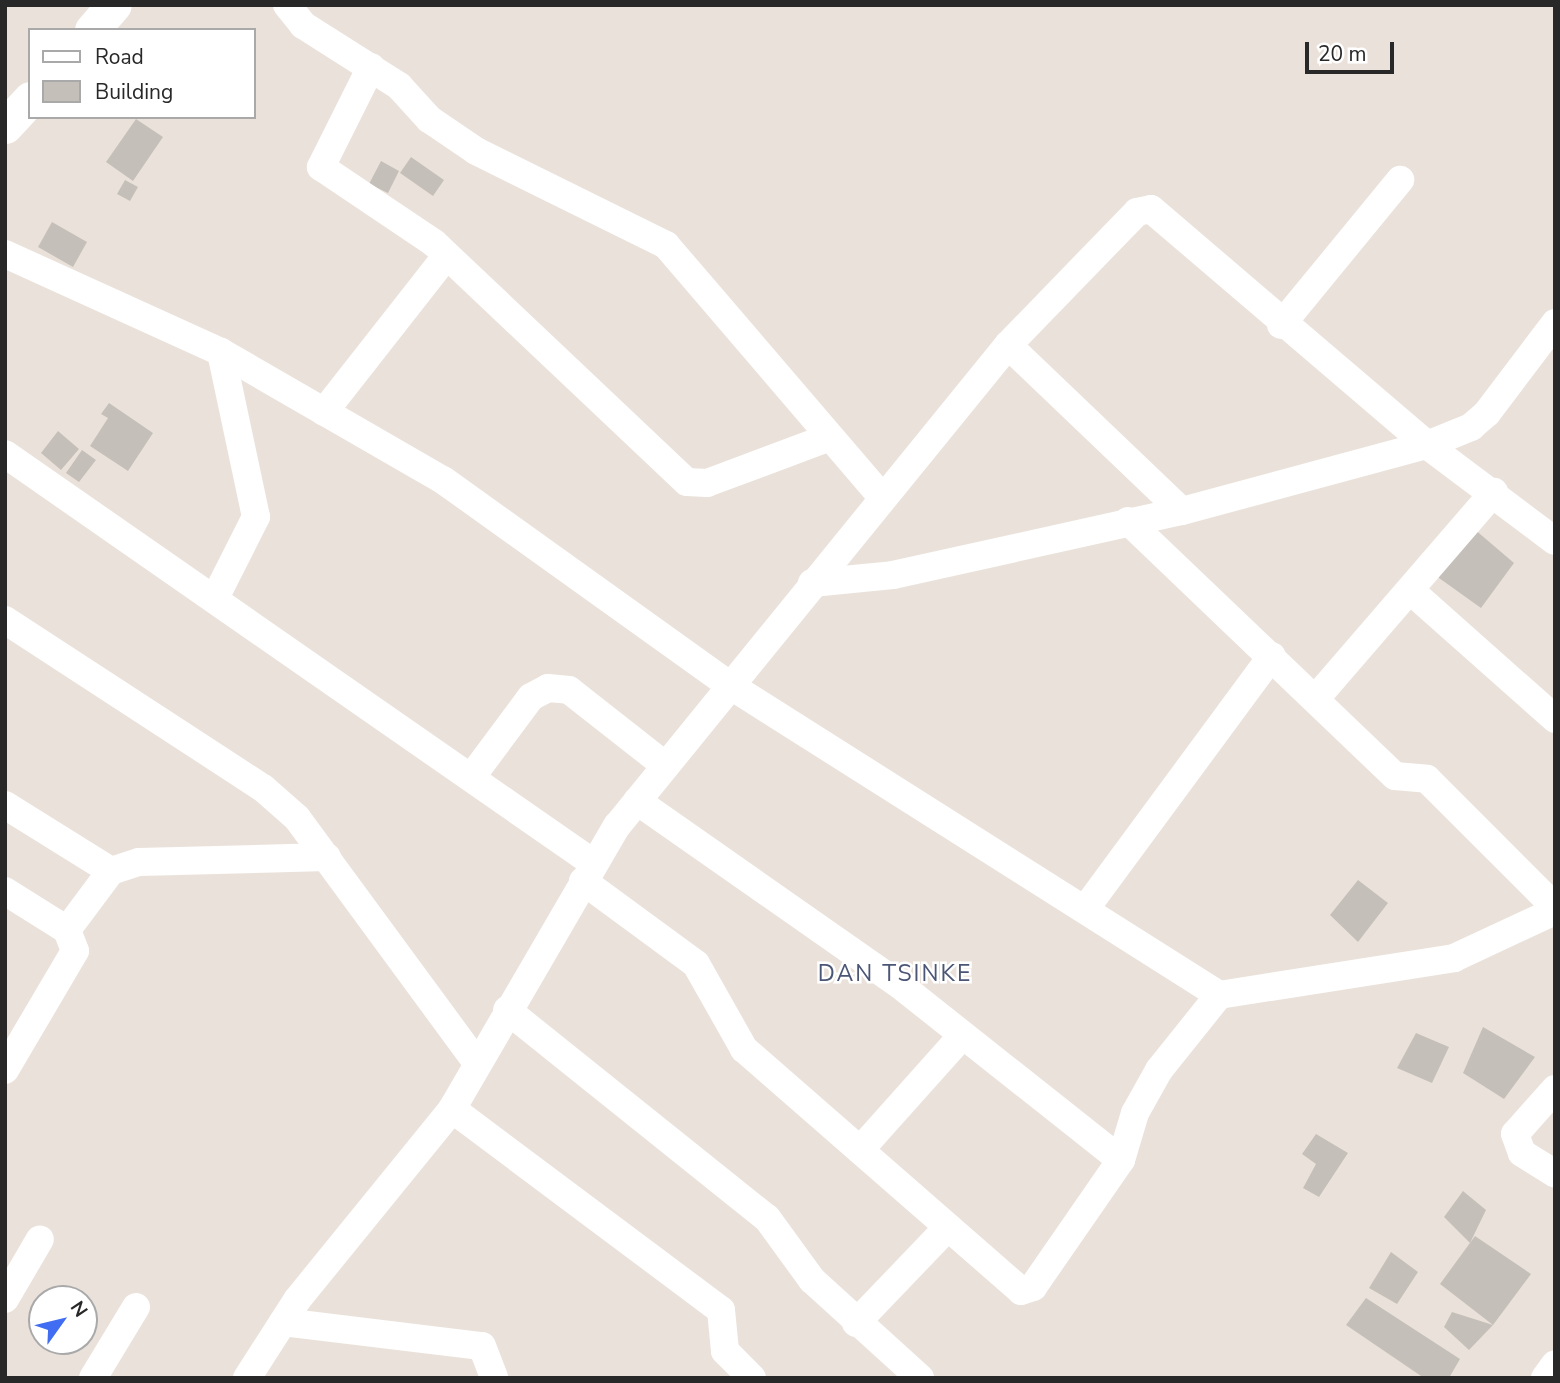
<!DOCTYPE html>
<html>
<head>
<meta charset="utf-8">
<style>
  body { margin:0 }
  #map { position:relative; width:1560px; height:1383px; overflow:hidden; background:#eae2da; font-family:"Nunito Sans",sans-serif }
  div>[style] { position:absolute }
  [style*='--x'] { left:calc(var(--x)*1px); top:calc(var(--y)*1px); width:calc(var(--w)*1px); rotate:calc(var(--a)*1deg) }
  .building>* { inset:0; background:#c5bfb9 }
  .minor>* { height:28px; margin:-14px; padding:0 14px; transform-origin:14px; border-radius:14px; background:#fff }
  .tertiary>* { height:35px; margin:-17.5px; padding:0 17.5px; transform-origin:17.5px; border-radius:17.5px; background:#fff }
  span { translate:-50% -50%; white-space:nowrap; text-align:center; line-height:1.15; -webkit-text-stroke:5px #fff; paint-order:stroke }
  .quarter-label { font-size:23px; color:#4b5576; letter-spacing:2px }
  .frame { position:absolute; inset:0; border:7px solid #282828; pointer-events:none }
  .legend { position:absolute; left:28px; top:28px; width:228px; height:91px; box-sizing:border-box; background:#fff; border:2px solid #a9a9a9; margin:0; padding:9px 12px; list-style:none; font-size:21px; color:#282828 }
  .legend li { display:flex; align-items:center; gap:14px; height:35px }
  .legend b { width:35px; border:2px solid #a9a9a9 }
  .north { position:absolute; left:28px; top:1285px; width:70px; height:70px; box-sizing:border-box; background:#fff; border:2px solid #a9a9a9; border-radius:50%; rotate:56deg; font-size:19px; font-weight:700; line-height:28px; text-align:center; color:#282828 }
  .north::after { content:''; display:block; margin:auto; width:24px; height:32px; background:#406df1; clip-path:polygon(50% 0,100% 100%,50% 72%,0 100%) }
  .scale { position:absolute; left:1305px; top:42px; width:89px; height:32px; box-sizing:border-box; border:4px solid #282828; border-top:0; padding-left:9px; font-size:21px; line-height:24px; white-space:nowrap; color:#282828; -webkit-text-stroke:5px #fff; paint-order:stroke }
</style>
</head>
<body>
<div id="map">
  <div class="building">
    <i style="clip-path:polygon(136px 119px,163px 137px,133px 181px,106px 162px)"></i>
    <i style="clip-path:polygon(411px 157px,444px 180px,433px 196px,400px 173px)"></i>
    <i style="clip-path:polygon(381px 161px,399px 171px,388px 193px,369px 184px)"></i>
    <i style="clip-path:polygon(125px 180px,138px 187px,130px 201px,117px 194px)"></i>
    <i style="clip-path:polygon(52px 222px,87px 242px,73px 267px,38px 247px)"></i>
    <i style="clip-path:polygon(109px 403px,153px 433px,128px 471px,90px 446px,108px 418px,101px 414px)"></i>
    <i style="clip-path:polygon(58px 431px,79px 449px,61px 470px,41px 453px)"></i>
    <i style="clip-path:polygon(82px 450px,96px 460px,79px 482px,66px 473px)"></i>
    <i style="clip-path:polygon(1473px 528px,1514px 563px,1481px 608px,1432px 573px)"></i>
    <i style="clip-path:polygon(1358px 880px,1388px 903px,1358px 942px,1330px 915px)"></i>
    <i style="clip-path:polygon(1483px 1027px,1535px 1057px,1504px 1099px,1463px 1073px)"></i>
    <i style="clip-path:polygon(1416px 1033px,1449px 1047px,1432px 1083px,1397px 1068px)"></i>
    <i style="clip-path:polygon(1316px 1134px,1348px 1153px,1319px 1197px,1303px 1188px,1316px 1164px,1302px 1154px)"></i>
    <i style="clip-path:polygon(1463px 1191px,1486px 1210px,1470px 1243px,1444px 1217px)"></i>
    <i style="clip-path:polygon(1475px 1236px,1531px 1274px,1493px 1325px,1440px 1284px)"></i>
    <i style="clip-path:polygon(1391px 1252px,1418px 1272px,1397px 1304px,1369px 1288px)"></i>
    <i style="clip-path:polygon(1366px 1298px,1460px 1359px,1449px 1378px,1424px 1378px,1346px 1325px)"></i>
    <i style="clip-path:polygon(1452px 1312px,1493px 1325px,1469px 1350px,1444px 1327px)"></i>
  </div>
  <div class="minor">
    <i style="--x:287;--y:5;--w:26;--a:51"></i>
    <i style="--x:303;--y:25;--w:114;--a:32.4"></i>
    <i style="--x:399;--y:86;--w:45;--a:47.7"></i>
    <i style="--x:429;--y:119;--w:57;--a:34.2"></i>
    <i style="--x:476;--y:151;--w:212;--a:26.3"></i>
    <i style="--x:666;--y:245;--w:330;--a:49.4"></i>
    <i style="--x:371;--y:67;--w:112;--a:116.6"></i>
    <i style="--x:321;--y:167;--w:136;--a:33.9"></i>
    <i style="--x:434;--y:243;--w:348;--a:43.4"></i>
    <i style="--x:687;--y:482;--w:20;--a:3"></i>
    <i style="--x:707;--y:483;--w:131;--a:-20.5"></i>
    <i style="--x:5;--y:254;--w:237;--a:24.4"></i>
    <i style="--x:221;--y:352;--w:256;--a:30"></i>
    <i style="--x:443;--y:480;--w:354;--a:35.6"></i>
    <i style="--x:731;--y:686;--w:578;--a:32.34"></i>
    <i style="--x:1281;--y:325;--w:188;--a:-50.6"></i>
    <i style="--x:1008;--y:345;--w:240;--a:43.7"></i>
    <i style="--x:324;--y:412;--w:199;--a:-51.9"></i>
    <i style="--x:5;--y:454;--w:716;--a:34.82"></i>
    <i style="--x:1128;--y:521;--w:369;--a:43.7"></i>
    <i style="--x:1395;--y:776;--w:32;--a:5"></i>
    <i style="--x:1427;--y:779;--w:181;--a:45"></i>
    <i style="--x:812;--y:583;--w:81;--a:-5.6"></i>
    <i style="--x:893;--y:575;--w:296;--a:-12.5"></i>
    <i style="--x:1182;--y:511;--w:254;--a:-15.1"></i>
    <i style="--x:1427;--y:445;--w:48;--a:-22.2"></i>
    <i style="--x:1471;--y:427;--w:21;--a:-41"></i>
    <i style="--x:1487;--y:413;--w:113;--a:-52.9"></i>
    <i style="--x:1411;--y:591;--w:193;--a:41.6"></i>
    <i style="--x:215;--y:598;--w:91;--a:-63.2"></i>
    <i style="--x:256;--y:517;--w:169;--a:-102"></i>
    <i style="--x:5;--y:620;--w:308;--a:33.1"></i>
    <i style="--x:263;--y:788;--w:45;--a:41.4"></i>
    <i style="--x:297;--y:818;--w:304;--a:53.7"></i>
    <i style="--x:1317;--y:697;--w:271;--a:-49.2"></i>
    <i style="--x:473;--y:775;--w:97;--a:-53.4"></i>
    <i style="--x:531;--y:697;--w:19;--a:-28"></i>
    <i style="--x:548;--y:688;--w:21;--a:5"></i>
    <i style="--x:569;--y:690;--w:123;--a:38.1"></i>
    <i style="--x:637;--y:801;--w:327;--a:35"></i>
    <i style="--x:905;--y:989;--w:275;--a:38.4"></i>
    <i style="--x:5;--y:805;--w:125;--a:31.9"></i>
    <i style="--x:583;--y:881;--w:140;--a:36.3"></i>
    <i style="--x:696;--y:964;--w:98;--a:60.5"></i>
    <i style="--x:744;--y:1049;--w:368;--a:41.1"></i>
    <i style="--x:1021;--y:1291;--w:13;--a:-18"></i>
    <i style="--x:1033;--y:1287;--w:155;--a:-55.3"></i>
    <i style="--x:1121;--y:1160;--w:49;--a:-73.4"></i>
    <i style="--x:1135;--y:1113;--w:49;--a:-60.8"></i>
    <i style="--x:1159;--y:1070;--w:96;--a:-51.3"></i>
    <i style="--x:1219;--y:995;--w:238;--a:-8.9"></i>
    <i style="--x:1454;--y:958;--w:111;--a:-25"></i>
    <i style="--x:5;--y:891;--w:73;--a:32.2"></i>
    <i style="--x:67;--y:930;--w:22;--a:69"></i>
    <i style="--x:75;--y:951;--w:138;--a:120.5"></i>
    <i style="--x:1086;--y:908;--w:313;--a:-53.6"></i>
    <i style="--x:67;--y:930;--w:74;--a:-53.3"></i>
    <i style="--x:111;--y:871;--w:29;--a:-18"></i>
    <i style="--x:139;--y:862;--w:188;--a:-1.5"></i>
    <i style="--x:507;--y:1010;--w:333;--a:38.7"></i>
    <i style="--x:767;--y:1218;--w:77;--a:54"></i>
    <i style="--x:812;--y:1280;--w:146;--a:42.2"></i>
    <i style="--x:1555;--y:1089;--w:60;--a:131.6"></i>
    <i style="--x:1515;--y:1134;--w:20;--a:70"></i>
    <i style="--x:1522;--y:1153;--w:39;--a:32"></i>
    <i style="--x:452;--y:1109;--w:336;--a:36.8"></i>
    <i style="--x:721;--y:1310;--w:41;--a:84.4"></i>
    <i style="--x:725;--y:1351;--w:38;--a:45"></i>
    <i style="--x:860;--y:1150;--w:153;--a:-48.2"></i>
    <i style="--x:5;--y:1299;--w:69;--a:-59.7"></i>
    <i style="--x:283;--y:1322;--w:200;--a:6.9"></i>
    <i style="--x:482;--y:1346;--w:34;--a:69"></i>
    <i style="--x:856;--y:1323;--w:133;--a:-46.2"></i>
    <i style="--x:93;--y:1378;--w:83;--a:-58.8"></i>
    <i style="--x:247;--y:1378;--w:93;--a:-57.3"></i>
    <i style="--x:297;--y:1300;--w:246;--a:-50.9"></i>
    <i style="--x:452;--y:1109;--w:328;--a:-59.8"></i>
    <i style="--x:617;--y:826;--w:620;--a:-50.89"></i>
    <i style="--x:1008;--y:345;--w:185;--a:-45.9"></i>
    <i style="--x:1137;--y:212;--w:14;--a:-12"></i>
    <i style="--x:1151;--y:209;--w:363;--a:40.5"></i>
    <i style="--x:1427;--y:445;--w:160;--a:36.9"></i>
    <i style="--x:1545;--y:1378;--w:17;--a:-54"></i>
  </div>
  <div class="tertiary">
    <i style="--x:92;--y:30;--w:33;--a:-49"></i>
    <i style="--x:5;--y:126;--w:37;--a:-47"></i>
  </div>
  <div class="quarter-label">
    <span style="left:895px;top:974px">DAN TSINKE</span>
  </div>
  <div class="frame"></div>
  <ul class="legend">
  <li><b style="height:9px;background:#fff"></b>Road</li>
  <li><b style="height:19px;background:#c5bfb9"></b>Building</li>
  </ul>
  <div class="north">N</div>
  <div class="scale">20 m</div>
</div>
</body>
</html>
